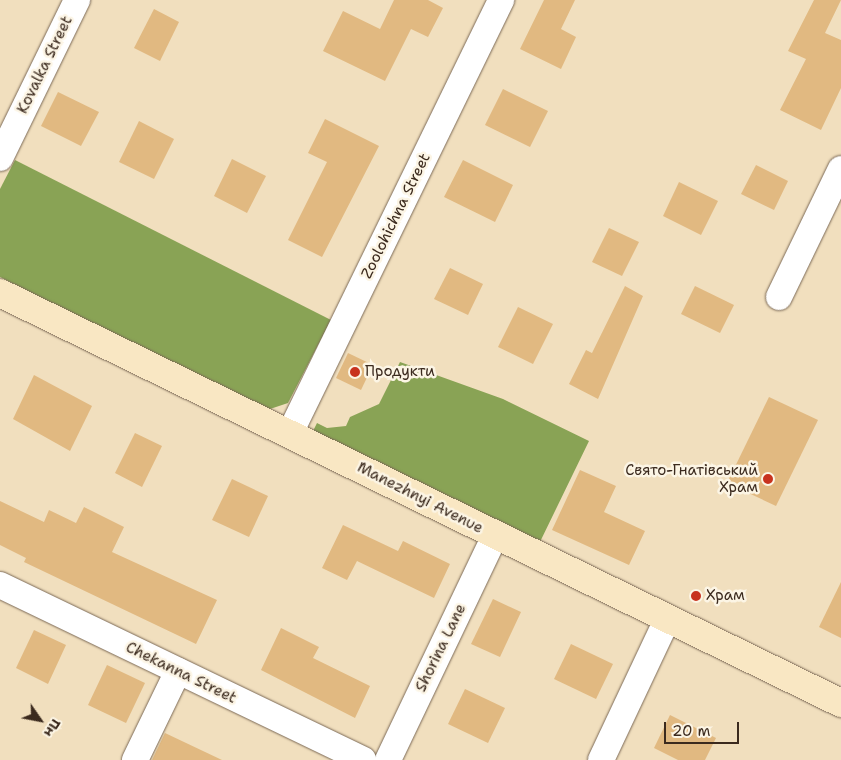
<!DOCTYPE html>
<html>
<head>
<meta charset="utf-8">
<style>
  body { margin:0 }
  #map { position:relative; width:841px; height:760px; overflow:hidden; background:#f1dfbe; font-family:"Shantell Sans",sans-serif }
  div>[style] { position:absolute }
  [style*='--x'] { left:calc(var(--x)*1px); top:calc(var(--y)*1px); width:calc(var(--w)*1px); rotate:calc(var(--a)*1deg) }
  .forest>* { inset:0; background:#89a355 }
  .building>* { inset:0; background:#e1b981 }
  .roads { filter:drop-shadow(0 0 1px #7b6956) drop-shadow(0 0 1px #7b6956) }
  .street>* { height:26px; margin:-13px; padding:0 13px; transform-origin:13px; border-radius:13px; background:#fff }
  .secondary>* { height:28px; margin:-14px; padding:0 14px; transform-origin:14px; border-radius:14px; background:#f9e7c3 }
  .dots>* { width:14px; height:14px; translate:-50% -50%; box-sizing:border-box; border:2px solid #fcf5e5; border-radius:50% }
  span { translate:-50% -50%; white-space:nowrap; text-align:center; line-height:1.15; -webkit-text-stroke:5px #fcf5e5; paint-order:stroke }
  .street-label { font-size:15px; color:#3b2a1e }
  .poi-label { font-size:15px; color:#3b2a1e }
  .left { translate:0 -50%; text-align:left }
  .right { translate:-100% -50%; text-align:right }
  .north { position:absolute; left:15px; top:695px; width:50px; height:50px; -webkit-text-stroke:4px #fcf5e5; paint-order:stroke; rotate:123deg; font-size:14px; font-weight:700; line-height:20px; text-align:center; color:#3b2a1e }
  .north::after { content:''; display:block; margin:auto; width:18px; height:22px; background:#3b2a1e; clip-path:polygon(50% 0,100% 100%,50% 72%,0 100%) }
  .scale { position:absolute; left:664px; top:722px; width:75px; height:22px; box-sizing:border-box; border:2px solid #3b2a1e; border-top:0; padding-left:6px; font-size:15px; line-height:18px; white-space:nowrap; color:#3b2a1e; -webkit-text-stroke:4px #fcf5e5; paint-order:stroke }
</style>
</head>
<body>
<div id="map">
  <div class="forest">
    <i style="clip-path:polygon(15px 160px,331px 320px,288px 403px,264px 411px,0 277px,0 189px)"></i>
    <i style="clip-path:polygon(400px 362px,503px 399px,589px 441px,539px 544px,312px 433px,317px 423px,327px 428px,346px 426px,350px 417px,379px 404px)"></i>
  </div>
  <div class="building">
    <i style="clip-path:polygon(394px 0,428px 0,443px 8px,428px 37px,411px 29px,385px 81px,323px 51px,343px 11px,380px 29px)"></i>
    <i style="clip-path:polygon(544px 0,575px 0,561px 29px,576px 37px,561px 69px,520px 49px)"></i>
    <i style="clip-path:polygon(814px 0,841px 0,825px 33px,841px 40px,841px 88px,821px 130px,780px 110px,806px 59px,788px 51px)"></i>
    <i style="clip-path:polygon(154px 9px,179px 22px,160px 61px,134px 48px)"></i>
    <i style="clip-path:polygon(503px 89px,548px 111px,530px 147px,485px 125px)"></i>
    <i style="clip-path:polygon(58px 92px,99px 112px,81px 146px,41px 126px)"></i>
    <i style="clip-path:polygon(325px 119px,379px 146px,322px 257px,288px 240px,327px 162px,308px 153px)"></i>
    <i style="clip-path:polygon(139px 121px,174px 139px,154px 179px,119px 162px)"></i>
    <i style="clip-path:polygon(232px 159px,266px 176px,247px 213px,214px 196px)"></i>
    <i style="clip-path:polygon(463px 160px,513px 185px,495px 222px,444px 197px)"></i>
    <i style="clip-path:polygon(756px 165px,788px 181px,774px 210px,741px 194px)"></i>
    <i style="clip-path:polygon(679px 182px,718px 201px,701px 235px,663px 216px)"></i>
    <i style="clip-path:polygon(609px 228px,639px 242px,622px 276px,592px 262px)"></i>
    <i style="clip-path:polygon(450px 268px,483px 284px,468px 315px,434px 299px)"></i>
    <i style="clip-path:polygon(625px 286px,643px 296px,598px 399px,569px 384px,586px 350px,592px 353px)"></i>
    <i style="clip-path:polygon(695px 286px,734px 305px,720px 333px,681px 314px)"></i>
    <i style="clip-path:polygon(518px 307px,553px 324px,533px 364px,498px 347px)"></i>
    <i style="clip-path:polygon(348px 353px,373px 365px,361px 390px,336px 378px)"></i>
    <i style="clip-path:polygon(34px 375px,92px 406px,70px 451px,13px 419px)"></i>
    <i style="clip-path:polygon(769px 397px,818px 420px,776px 506px,727px 483px)"></i>
    <i style="clip-path:polygon(135px 433px,162px 446px,142px 487px,115px 473px)"></i>
    <i style="clip-path:polygon(580px 470px,616px 486px,604px 512px,645px 531px,629px 565px,552px 530px)"></i>
    <i style="clip-path:polygon(232px 479px,268px 496px,249px 537px,212px 520px)"></i>
    <i style="clip-path:polygon(0 501px,44px 522px,49px 510px,76px 523px,84px 507px,124px 527px,112px 552px,217px 600px,196px 644px,24px 562px,26px 558px,0 545px)"></i>
    <i style="clip-path:polygon(343px 525px,398px 551px,403px 541px,450px 564px,434px 598px,357px 561px,347px 580px,322px 568px)"></i>
    <i style="clip-path:polygon(841px 582px,841px 638px,819px 627px)"></i>
    <i style="clip-path:polygon(493px 599px,521px 612px,500px 657px,471px 644px)"></i>
    <i style="clip-path:polygon(281px 628px,319px 647px,313px 658px,370px 686px,355px 718px,261px 670px)"></i>
    <i style="clip-path:polygon(34px 630px,66px 645px,48px 684px,16px 668px)"></i>
    <i style="clip-path:polygon(571px 644px,613px 664px,596px 699px,554px 679px)"></i>
    <i style="clip-path:polygon(107px 665px,145px 683px,126px 723px,88px 705px)"></i>
    <i style="clip-path:polygon(465px 689px,505px 708px,488px 743px,448px 724px)"></i>
    <i style="clip-path:polygon(670px 715px,716px 738px,705px 760px,678px 760px,654px 748px)"></i>
    <i style="clip-path:polygon(165px 733px,222px 760px,152px 760px)"></i>
  </div>
  <div class="roads">
    <div class="street">
      <i style="--x:0;--y:158;--w:176;--a:-64"></i>
      <i style="--x:779;--y:297;--w:142;--a:-64.2"></i>
      <i style="--x:290;--y:433;--w:482;--a:-64"></i>
      <i style="--x:0;--y:585;--w:403;--a:25.7"></i>
      <i style="--x:135;--y:760;--w:99;--a:-64.2"></i>
      <i style="--x:388;--y:760;--w:248;--a:-64.5"></i>
      <i style="--x:601;--y:760;--w:155;--a:-64.8"></i>
    </div>
    <div class="secondary">
      <i style="--x:0;--y:293;--w:936;--a:25.99"></i>
    </div>
  </div>
  <div class="dots">
    <i style="left:355px;top:372px;background:#c8321e"></i>
    <i style="left:768px;top:479px;background:#c8321e"></i>
    <i style="left:696px;top:596px;background:#c8321e"></i>
  </div>
  <div class="street-label">
    <span style="left:45px;top:65px;rotate:-64deg">Kovalka Street</span>
    <span style="left:396px;top:216px;rotate:-64deg">Zoolohichna Street</span>
    <span style="left:420px;top:498px;rotate:27deg">Manezhnyi Avenue</span>
    <span style="left:441px;top:648px;rotate:-64deg">Shorina Lane</span>
    <span style="left:181px;top:673px;rotate:26deg">Chekanna Street</span>
  </div>
  <div class="poi-label">
    <span class="left" style="left:365px;top:372px">Продукти</span>
    <span class="right" style="left:758px;top:479px">Свято-Гнатівський<br>Храм</span>
    <span class="left" style="left:706px;top:596px">Храм</span>
  </div>
  <div class="north">Пн</div>
  <div class="scale">20 m</div>
</div>
</body>
</html>
